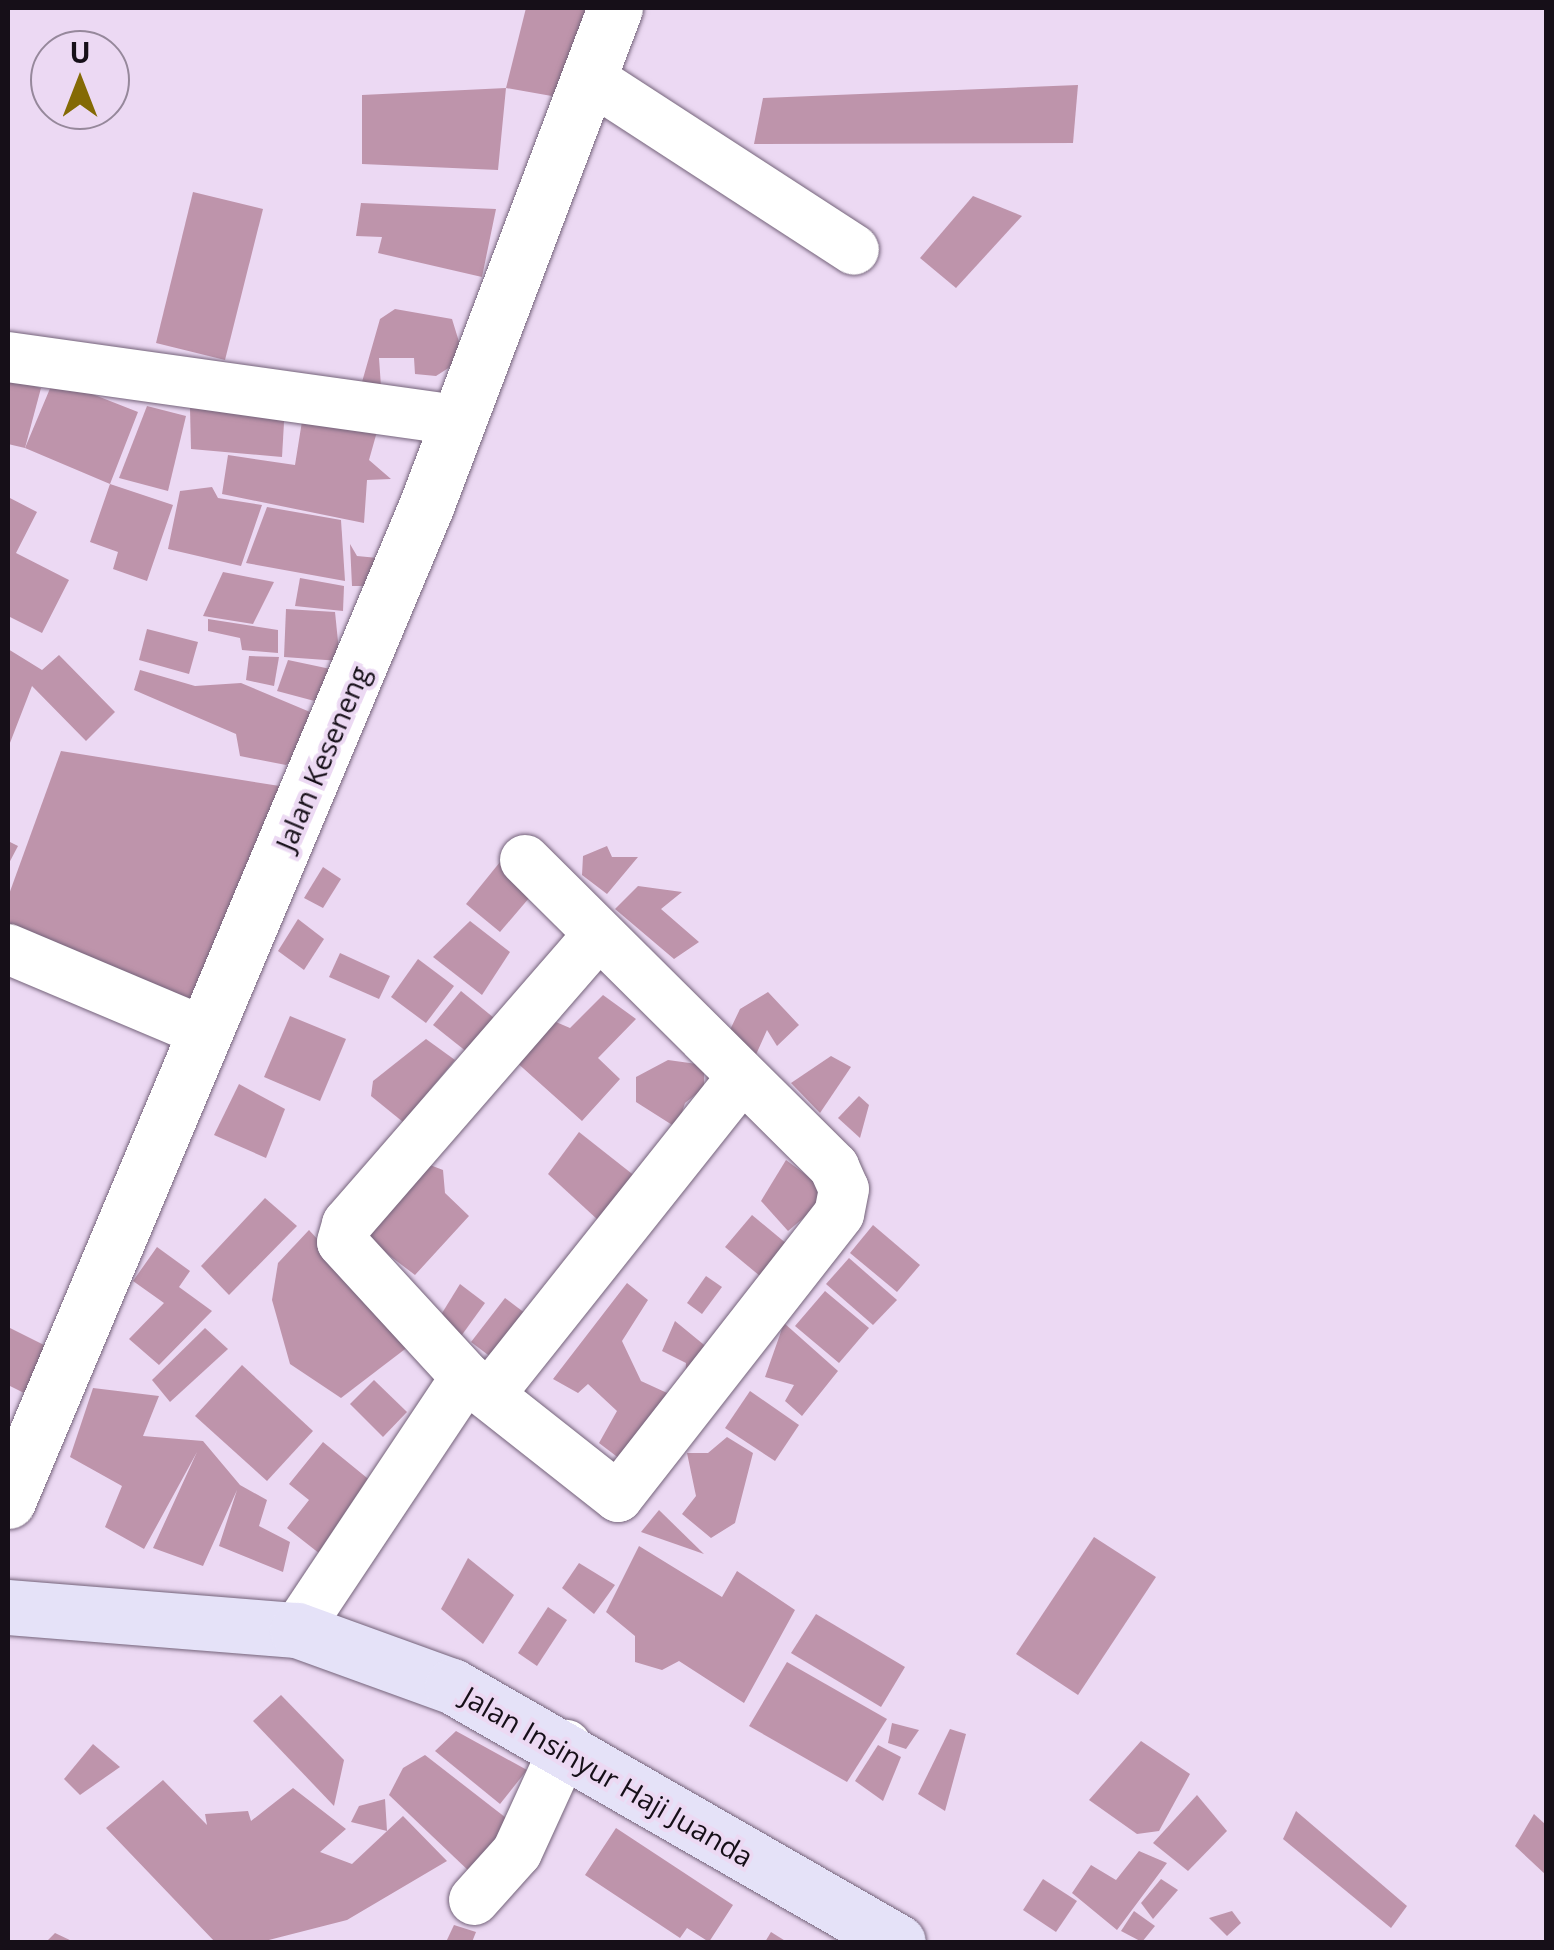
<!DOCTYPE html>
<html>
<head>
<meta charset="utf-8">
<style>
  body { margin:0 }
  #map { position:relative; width:1554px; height:1950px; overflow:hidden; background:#ecd9f3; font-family:"Open Sans",sans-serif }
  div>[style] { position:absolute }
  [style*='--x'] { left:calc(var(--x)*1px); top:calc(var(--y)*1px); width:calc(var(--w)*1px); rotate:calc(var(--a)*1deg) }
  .building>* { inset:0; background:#be94ab }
  .roads { filter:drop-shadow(0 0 2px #74637a) drop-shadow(0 0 2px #74637a) }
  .street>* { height:50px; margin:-25px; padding:0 25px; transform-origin:25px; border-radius:25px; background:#fff }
  .secondary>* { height:55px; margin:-27.5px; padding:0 27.5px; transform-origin:27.5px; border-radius:27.5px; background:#fff }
  .primary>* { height:55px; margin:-27.5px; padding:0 27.5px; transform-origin:27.5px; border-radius:27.5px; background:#e5e2f8 }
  span { translate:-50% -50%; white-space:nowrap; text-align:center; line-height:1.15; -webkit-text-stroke:8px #ecd9f3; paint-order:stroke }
  .street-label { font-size:28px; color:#160f18 }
  .frame { position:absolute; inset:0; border:10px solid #160f18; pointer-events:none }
  .north { position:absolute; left:30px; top:30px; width:100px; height:100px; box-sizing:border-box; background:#ecd9f3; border:2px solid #96889b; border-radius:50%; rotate:0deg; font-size:28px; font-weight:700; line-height:40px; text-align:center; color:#160f18 }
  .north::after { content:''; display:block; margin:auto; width:35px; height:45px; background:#846a05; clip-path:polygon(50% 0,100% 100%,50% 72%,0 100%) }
</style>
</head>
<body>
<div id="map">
  <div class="building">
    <i style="clip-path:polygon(526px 8px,596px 8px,563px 98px,506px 88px,498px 170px,362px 164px,362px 95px,506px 88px)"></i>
    <i style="clip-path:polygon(1078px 85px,1073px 143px,754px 144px,763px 98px)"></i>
    <i style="clip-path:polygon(193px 192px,263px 209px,225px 360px,156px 343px)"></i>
    <i style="clip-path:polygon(973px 196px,1022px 216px,956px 288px,920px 258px)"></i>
    <i style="clip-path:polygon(361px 203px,496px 209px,482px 277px,378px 253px,382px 237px,356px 236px)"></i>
    <i style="clip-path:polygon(395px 309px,452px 319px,464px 358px,436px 376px,415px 374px,414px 358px,379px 358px,382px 401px,358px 396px,380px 319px)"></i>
    <i style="clip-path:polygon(8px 379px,41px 388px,25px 448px,8px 444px)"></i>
    <i style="clip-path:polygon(54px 379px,138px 412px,110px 484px,173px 505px,147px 581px,113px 569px,118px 552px,90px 542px,110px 484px,25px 448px)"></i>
    <i style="clip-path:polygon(285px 405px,282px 457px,191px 449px,190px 408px)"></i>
    <i style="clip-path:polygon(147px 406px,186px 416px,168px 491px,119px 478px)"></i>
    <i style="clip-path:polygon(303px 415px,378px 428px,369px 460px,391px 479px,367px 480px,364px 523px,222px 494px,228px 455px,295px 465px)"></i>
    <i style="clip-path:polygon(212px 487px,218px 498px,262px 505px,241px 566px,168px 549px,180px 491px)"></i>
    <i style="clip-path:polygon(8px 497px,37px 512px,16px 553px,69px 580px,42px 633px,8px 616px)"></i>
    <i style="clip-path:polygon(267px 507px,341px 520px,345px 581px,246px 563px)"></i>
    <i style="clip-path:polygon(350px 544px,357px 556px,378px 558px,372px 586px,352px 586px)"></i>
    <i style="clip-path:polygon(223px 572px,274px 582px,253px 624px,203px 616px)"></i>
    <i style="clip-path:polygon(300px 578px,344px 586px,343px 611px,295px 606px)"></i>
    <i style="clip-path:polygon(286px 609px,335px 612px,340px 661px,284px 657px)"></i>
    <i style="clip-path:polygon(208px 619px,278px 630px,278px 653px,242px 650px,240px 638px,208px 631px)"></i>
    <i style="clip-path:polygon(147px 629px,198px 642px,189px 674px,139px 660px)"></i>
    <i style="clip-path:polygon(8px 649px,42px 670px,59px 655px,115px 712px,86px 741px,32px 686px,8px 748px)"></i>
    <i style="clip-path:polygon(249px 656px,279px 657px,274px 686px,246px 680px)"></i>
    <i style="clip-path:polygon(288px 660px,340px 671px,337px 707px,277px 691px)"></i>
    <i style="clip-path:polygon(140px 670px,195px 686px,241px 683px,322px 717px,319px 738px,286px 765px,240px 756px,236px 734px,134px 690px)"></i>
    <i style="clip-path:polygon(61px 751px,286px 787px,188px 1013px,8px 931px,8px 897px)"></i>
    <i style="clip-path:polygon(8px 841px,18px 846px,8px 865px)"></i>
    <i style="clip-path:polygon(607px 846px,612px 857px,638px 857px,607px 894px,582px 875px,583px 856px)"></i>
    <i style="clip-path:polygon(500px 862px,535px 891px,500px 932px,466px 904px)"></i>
    <i style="clip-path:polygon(323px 867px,341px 879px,323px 908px,304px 898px)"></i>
    <i style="clip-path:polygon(638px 886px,682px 892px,661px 909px,699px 942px,674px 959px,615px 909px)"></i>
    <i style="clip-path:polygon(298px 919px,324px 939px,304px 970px,278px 951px)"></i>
    <i style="clip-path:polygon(470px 921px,510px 952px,482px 995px,433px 957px)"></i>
    <i style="clip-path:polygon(340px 953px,390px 976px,379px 999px,329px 977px)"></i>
    <i style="clip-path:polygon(418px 959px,454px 986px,426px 1023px,391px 997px)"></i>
    <i style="clip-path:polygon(461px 991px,499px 1022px,472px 1056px,433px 1025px)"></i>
    <i style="clip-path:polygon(768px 992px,799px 1025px,777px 1046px,767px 1030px,754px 1059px,729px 1032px,740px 1009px)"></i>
    <i style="clip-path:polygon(603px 995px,636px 1019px,598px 1058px,620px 1079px,582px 1121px,514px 1060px,549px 1019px,570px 1028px)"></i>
    <i style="clip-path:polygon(290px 1016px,346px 1039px,320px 1101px,264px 1077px)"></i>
    <i style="clip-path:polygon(426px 1039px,455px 1060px,403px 1122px,371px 1096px,373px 1081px)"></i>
    <i style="clip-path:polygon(831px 1056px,851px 1067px,820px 1113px,791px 1083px)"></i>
    <i style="clip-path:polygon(668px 1060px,704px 1065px,704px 1088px,685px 1103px,677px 1128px,636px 1102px,636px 1077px)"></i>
    <i style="clip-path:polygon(239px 1084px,285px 1109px,266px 1158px,214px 1135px)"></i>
    <i style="clip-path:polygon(859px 1096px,869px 1105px,860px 1138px,838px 1118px)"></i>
    <i style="clip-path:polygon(579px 1132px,650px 1188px,611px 1232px,548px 1174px)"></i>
    <i style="clip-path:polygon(417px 1160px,443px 1170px,445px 1193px,469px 1216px,415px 1275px,361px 1234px)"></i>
    <i style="clip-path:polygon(786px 1160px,832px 1194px,788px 1231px,761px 1201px)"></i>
    <i style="clip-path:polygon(265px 1198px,297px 1226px,229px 1295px,201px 1266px)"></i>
    <i style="clip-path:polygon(752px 1215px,799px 1254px,772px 1286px,725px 1247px)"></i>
    <i style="clip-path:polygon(873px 1225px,920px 1265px,897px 1292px,850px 1253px)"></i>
    <i style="clip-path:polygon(309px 1230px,413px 1343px,341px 1398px,290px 1364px,272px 1300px,278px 1263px)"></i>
    <i style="clip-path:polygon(157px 1247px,190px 1271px,179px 1287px,212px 1311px,159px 1365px,129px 1339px,164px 1303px,133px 1281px)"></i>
    <i style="clip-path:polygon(849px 1258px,897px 1300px,873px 1325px,826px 1284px)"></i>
    <i style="clip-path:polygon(706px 1276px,722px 1287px,702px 1314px,687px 1303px)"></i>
    <i style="clip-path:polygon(627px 1283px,648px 1300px,622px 1341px,641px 1381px,689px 1403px,637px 1472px,599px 1443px,617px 1411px,588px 1384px,578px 1393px,553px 1379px)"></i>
    <i style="clip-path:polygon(460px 1284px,485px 1303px,459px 1339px,439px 1318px)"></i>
    <i style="clip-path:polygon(825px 1291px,869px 1328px,839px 1363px,795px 1326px)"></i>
    <i style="clip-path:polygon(505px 1298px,538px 1323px,504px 1367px,471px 1342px)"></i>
    <i style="clip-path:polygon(675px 1321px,720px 1358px,685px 1386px,686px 1363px,662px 1351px)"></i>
    <i style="clip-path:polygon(784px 1323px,838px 1371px,802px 1416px,785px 1401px,794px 1385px,765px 1377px)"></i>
    <i style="clip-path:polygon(8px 1327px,50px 1348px,26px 1394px,8px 1385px)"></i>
    <i style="clip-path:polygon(205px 1328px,228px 1349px,170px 1402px,152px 1380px)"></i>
    <i style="clip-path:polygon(242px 1365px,313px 1431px,267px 1481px,195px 1416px)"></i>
    <i style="clip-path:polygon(374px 1380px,407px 1412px,383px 1437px,350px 1404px)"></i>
    <i style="clip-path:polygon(93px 1388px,159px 1396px,143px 1436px,203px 1441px,240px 1485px,267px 1500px,259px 1526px,290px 1542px,283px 1572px,219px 1546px,237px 1490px,203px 1566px,153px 1548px,197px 1452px,144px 1549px,105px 1527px,122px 1486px,70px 1457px)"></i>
    <i style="clip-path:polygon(750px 1391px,799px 1425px,775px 1461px,725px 1428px)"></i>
    <i style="clip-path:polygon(727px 1437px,753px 1453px,735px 1523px,711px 1538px,682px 1514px,696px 1496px,687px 1453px,708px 1453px)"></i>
    <i style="clip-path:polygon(323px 1442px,383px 1491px,329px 1561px,287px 1528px,309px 1500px,289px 1484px)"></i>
    <i style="clip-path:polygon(659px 1510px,704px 1554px,641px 1532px)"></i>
    <i style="clip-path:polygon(1094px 1537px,1156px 1577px,1078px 1695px,1016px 1654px)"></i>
    <i style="clip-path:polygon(639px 1546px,722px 1597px,737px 1571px,795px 1610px,744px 1703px,679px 1661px,662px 1670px,635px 1662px,635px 1636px,606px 1612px)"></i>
    <i style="clip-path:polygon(468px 1558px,514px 1595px,483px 1644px,441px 1609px)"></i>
    <i style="clip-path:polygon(579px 1563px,615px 1585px,594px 1614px,562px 1588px)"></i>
    <i style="clip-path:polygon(548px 1607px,567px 1620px,537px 1666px,518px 1653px)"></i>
    <i style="clip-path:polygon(816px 1614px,905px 1667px,881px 1707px,791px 1653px)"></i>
    <i style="clip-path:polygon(787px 1662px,887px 1719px,847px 1782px,749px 1726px)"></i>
    <i style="clip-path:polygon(281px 1695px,344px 1760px,334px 1806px,253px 1721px)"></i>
    <i style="clip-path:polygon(892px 1723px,919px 1730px,906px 1749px,888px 1743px)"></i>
    <i style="clip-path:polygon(950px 1729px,966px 1734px,945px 1811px,918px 1794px)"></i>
    <i style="clip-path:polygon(456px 1731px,527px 1770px,500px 1804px,435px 1751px)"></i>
    <i style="clip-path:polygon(1141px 1741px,1190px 1774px,1159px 1831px,1137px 1834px,1089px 1800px)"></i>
    <i style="clip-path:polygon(93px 1744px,120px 1767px,80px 1795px,64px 1779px)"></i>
    <i style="clip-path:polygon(878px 1745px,901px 1757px,883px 1801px,855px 1781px)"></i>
    <i style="clip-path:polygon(425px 1755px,510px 1821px,472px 1874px,389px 1795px,403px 1768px)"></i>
    <i style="clip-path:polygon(163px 1780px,207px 1825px,205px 1814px,248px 1811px,251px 1821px,293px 1788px,346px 1829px,320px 1852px,352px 1864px,403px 1816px,447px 1861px,347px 1920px,261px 1942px,215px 1942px,106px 1828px)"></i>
    <i style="clip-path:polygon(1197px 1795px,1227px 1831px,1188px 1871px,1153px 1843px)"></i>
    <i style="clip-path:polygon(385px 1799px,387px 1831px,351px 1822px,359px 1806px)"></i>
    <i style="clip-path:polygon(1296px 1811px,1407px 1906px,1391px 1928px,1283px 1839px)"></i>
    <i style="clip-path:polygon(1534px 1814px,1546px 1825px,1546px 1875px,1515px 1846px)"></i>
    <i style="clip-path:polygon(616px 1828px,733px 1905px,709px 1942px,687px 1928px,680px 1938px,585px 1875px)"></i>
    <i style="clip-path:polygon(1139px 1851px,1167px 1863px,1117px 1930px,1072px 1893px,1091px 1865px,1116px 1880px)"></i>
    <i style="clip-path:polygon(1043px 1879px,1077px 1901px,1056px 1932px,1023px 1910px)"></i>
    <i style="clip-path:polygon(1161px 1879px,1178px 1890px,1153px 1919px,1141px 1903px)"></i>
    <i style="clip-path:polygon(1134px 1911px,1155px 1926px,1142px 1942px,1121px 1931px)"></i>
    <i style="clip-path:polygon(1232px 1911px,1241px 1923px,1227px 1936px,1209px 1918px)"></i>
    <i style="clip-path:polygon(454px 1925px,476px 1932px,472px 1942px,446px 1942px)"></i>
    <i style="clip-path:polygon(771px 1932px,787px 1942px,765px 1942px)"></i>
    <i style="clip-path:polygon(55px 1933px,74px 1942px,88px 1942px,46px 1942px)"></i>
  </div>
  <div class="roads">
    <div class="street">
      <i style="--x:588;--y:77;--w:317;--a:33"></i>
      <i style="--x:8;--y:357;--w:453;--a:8"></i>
      <i style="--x:525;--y:860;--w:436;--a:44.8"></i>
      <i style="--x:834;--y:1167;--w:24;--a:66"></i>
      <i style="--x:844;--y:1189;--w:25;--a:101"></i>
      <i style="--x:839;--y:1214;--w:359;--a:128"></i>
      <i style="--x:618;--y:1497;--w:194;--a:-141.7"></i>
      <i style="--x:466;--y:1377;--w:183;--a:-132.6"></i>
      <i style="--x:342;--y:1242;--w:19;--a:-74"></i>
      <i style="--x:347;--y:1224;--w:381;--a:-49"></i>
      <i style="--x:8;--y:949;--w:216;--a:22.9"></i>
      <i style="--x:490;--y:1394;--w:405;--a:-51.5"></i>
      <i style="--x:297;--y:1630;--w:304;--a:-56.3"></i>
      <i style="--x:474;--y:1900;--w:64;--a:-48.1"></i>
      <i style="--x:517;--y:1852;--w:118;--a:-65.4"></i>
    </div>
    <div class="secondary">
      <i style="--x:8;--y:1501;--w:1081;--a:-67.2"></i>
      <i style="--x:427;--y:504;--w:530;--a:-69.24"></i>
    </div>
    <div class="primary">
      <i style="--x:8;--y:1607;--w:290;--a:4.6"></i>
      <i style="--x:297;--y:1630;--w:165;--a:19.9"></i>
      <i style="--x:452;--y:1686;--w:514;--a:29.86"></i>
    </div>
  </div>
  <div class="street-label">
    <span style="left:322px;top:758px;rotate:-67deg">Jalan Keseneng</span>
    <span style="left:608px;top:1776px;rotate:30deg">Jalan Insinyur Haji Juanda</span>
  </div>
  <div class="frame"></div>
  <div class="north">U</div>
</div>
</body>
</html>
